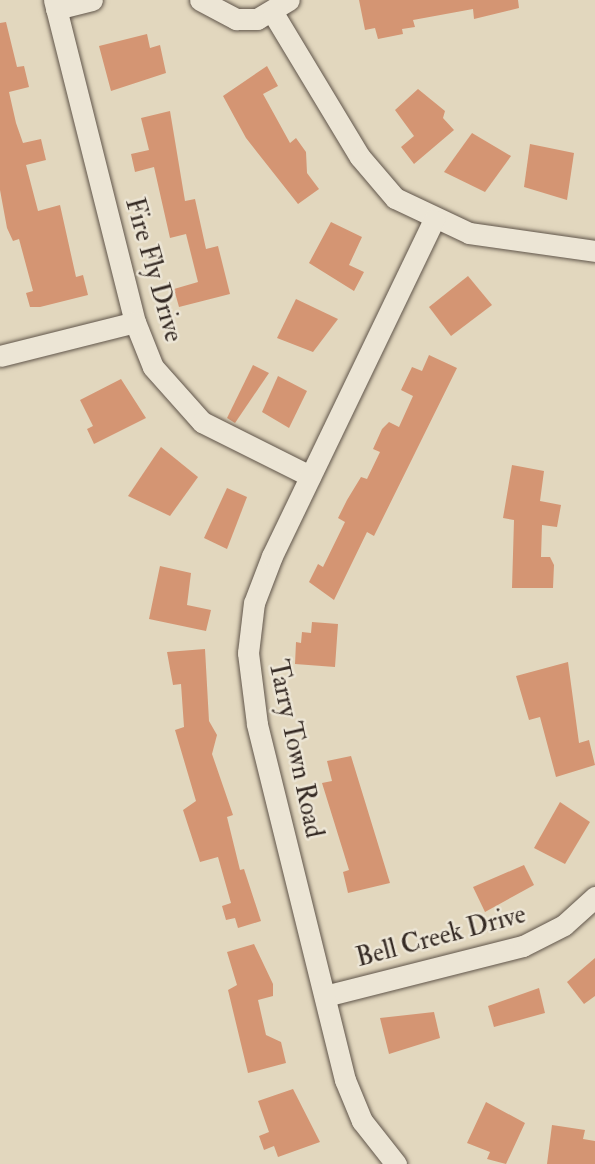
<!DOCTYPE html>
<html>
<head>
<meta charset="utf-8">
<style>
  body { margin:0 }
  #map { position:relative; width:595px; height:1164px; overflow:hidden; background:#e2d7be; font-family:"IM FELL Double Pica",serif }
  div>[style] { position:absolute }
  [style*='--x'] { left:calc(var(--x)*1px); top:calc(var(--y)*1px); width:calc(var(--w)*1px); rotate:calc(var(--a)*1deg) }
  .building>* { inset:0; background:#d49573 }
  .roads { filter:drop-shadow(0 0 2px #60554a) drop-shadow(0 0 2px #60554a) }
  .minor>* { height:21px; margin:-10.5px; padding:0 10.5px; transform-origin:10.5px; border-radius:10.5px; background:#ece5d5 }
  span { translate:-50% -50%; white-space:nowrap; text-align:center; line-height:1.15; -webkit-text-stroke:5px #ece5d5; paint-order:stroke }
  .street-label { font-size:26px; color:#352a24 }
</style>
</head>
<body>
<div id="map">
  <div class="building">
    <i style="clip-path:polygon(359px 0,518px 0,519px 8px,474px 19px,473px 9px,413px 20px,415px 27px,402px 29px,403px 34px,378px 39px,375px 28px,365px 30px)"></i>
    <i style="clip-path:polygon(6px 22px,17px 67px,24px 66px,29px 87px,9px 92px,16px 123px,23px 143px,41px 139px,46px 160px,26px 165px,38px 211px,60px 205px,76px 277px,83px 275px,88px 295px,40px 307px,30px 307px,26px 293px,33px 291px,19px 239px,13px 241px,7px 228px,0 190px,0 23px)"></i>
    <i style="clip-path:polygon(147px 34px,150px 48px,160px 45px,166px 73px,111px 91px,99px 46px)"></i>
    <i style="clip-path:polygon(267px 66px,278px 86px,263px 94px,290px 143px,296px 138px,306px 152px,307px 173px,319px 189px,298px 204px,246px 138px,223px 96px)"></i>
    <i style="clip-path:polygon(418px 89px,445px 111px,443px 118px,454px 130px,414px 164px,401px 147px,414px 136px,395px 110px)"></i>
    <i style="clip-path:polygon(170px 111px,185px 201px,195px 199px,206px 249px,218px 246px,230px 294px,179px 307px,174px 289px,198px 282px,186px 234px,170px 238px,154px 167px,135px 172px,131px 154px,149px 150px,141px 118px)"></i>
    <i style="clip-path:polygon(472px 133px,511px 156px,485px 192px,444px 172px)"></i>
    <i style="clip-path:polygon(530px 144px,574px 153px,567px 200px,524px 187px)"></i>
    <i style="clip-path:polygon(331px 222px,362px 237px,349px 265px,364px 272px,354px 291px,309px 263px)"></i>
    <i style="clip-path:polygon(468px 276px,492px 305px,451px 336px,429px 307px)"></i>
    <i style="clip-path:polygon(296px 299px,338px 319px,313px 352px,277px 338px)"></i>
    <i style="clip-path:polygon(429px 355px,457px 368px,374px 536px,367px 532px,334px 600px,309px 582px,318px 564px,323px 567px,345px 522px,338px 518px,347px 500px,361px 477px,367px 479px,380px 452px,373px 449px,382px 429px,389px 422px,399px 427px,413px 396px,401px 390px,412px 367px,422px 371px)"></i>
    <i style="clip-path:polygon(253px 365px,269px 373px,235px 423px,227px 418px)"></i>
    <i style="clip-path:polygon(278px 376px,307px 391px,289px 428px,262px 412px)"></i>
    <i style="clip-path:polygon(121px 379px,146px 418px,94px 444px,87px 429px,93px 426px,80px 400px)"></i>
    <i style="clip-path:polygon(161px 447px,198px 477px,170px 516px,128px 496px)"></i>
    <i style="clip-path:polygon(512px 465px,544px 471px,540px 501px,561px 505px,557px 527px,542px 525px,541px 557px,550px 557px,554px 565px,553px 588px,512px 588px,514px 520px,503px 518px)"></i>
    <i style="clip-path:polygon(227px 488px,247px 497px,227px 549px,204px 538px)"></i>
    <i style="clip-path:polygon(160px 566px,191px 573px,187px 605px,211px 610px,206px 631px,149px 619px)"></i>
    <i style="clip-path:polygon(312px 622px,338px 624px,335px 667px,295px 664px,296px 642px,301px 643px,302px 632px,311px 633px)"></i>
    <i style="clip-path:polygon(205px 649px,209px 721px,217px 735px,212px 754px,233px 815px,227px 817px,240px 870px,244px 869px,261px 921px,238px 928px,235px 918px,226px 920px,222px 906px,231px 903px,218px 857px,200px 862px,183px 810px,196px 801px,175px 730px,184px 727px,181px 684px,173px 685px,167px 652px)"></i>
    <i style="clip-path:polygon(568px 662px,579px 743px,589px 740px,595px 765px,556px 777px,540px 717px,529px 720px,516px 676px)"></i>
    <i style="clip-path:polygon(351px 756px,390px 883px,348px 893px,343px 872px,349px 870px,322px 783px,332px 781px,327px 761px)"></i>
    <i style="clip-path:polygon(560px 802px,590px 822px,565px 864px,534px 848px)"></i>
    <i style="clip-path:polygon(524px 865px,534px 885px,485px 912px,473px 887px)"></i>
    <i style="clip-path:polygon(254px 944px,273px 984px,273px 996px,258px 1000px,266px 1035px,281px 1042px,286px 1063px,248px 1073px,228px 990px,237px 985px,227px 952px)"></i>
    <i style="clip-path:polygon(595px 958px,595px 996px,584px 1004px,567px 982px)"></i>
    <i style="clip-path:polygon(539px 988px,545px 1013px,494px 1027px,488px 1006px)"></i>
    <i style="clip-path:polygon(434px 1012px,440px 1038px,389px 1054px,380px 1018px)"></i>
    <i style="clip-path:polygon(293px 1089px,320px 1142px,278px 1157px,274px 1146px,264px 1150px,259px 1136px,269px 1132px,258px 1101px)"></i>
    <i style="clip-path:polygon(486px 1102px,525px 1123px,506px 1164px,487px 1159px,490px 1152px,467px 1143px)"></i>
    <i style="clip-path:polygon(552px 1125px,585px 1130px,583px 1139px,595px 1141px,595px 1164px,547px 1164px)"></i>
  </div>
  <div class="roads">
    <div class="minor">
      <i style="--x:54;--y:0;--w:332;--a:75.9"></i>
      <i style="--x:135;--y:322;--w:48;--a:68.2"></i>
      <i style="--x:153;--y:367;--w:74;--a:48.3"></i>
      <i style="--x:202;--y:422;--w:121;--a:26.6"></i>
      <i style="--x:200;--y:0;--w:41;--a:27.8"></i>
      <i style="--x:236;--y:19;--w:21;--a:0"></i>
      <i style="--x:257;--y:19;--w:37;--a:-31"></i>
      <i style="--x:56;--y:9;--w:37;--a:-14"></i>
      <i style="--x:273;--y:13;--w:168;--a:58.9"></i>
      <i style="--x:360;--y:157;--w:54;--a:49.5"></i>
      <i style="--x:395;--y:198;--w:82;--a:25.3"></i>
      <i style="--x:469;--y:233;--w:127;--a:8.1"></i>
      <i style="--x:0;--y:356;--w:139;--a:-14.1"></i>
      <i style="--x:325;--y:996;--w:204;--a:-14.2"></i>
      <i style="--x:523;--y:946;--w:46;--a:-27.1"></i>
      <i style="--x:564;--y:925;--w:42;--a:-42.1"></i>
      <i style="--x:396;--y:1164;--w:55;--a:-128.3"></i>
      <i style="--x:362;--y:1121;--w:44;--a:-112.5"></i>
      <i style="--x:345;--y:1080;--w:367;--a:-103.9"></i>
      <i style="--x:257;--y:724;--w:72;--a:-97.2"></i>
      <i style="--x:248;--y:653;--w:50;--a:-83.2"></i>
      <i style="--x:254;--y:603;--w:50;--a:-69"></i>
      <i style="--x:272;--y:556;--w:373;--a:-64.3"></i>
    </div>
  </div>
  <div class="street-label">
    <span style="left:153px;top:270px;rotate:74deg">Fire Fly Drive</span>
    <span style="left:295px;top:749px;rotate:78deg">Tarry Town Road</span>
    <span style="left:441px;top:937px;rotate:-15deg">Bell Creek Drive</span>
  </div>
</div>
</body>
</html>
